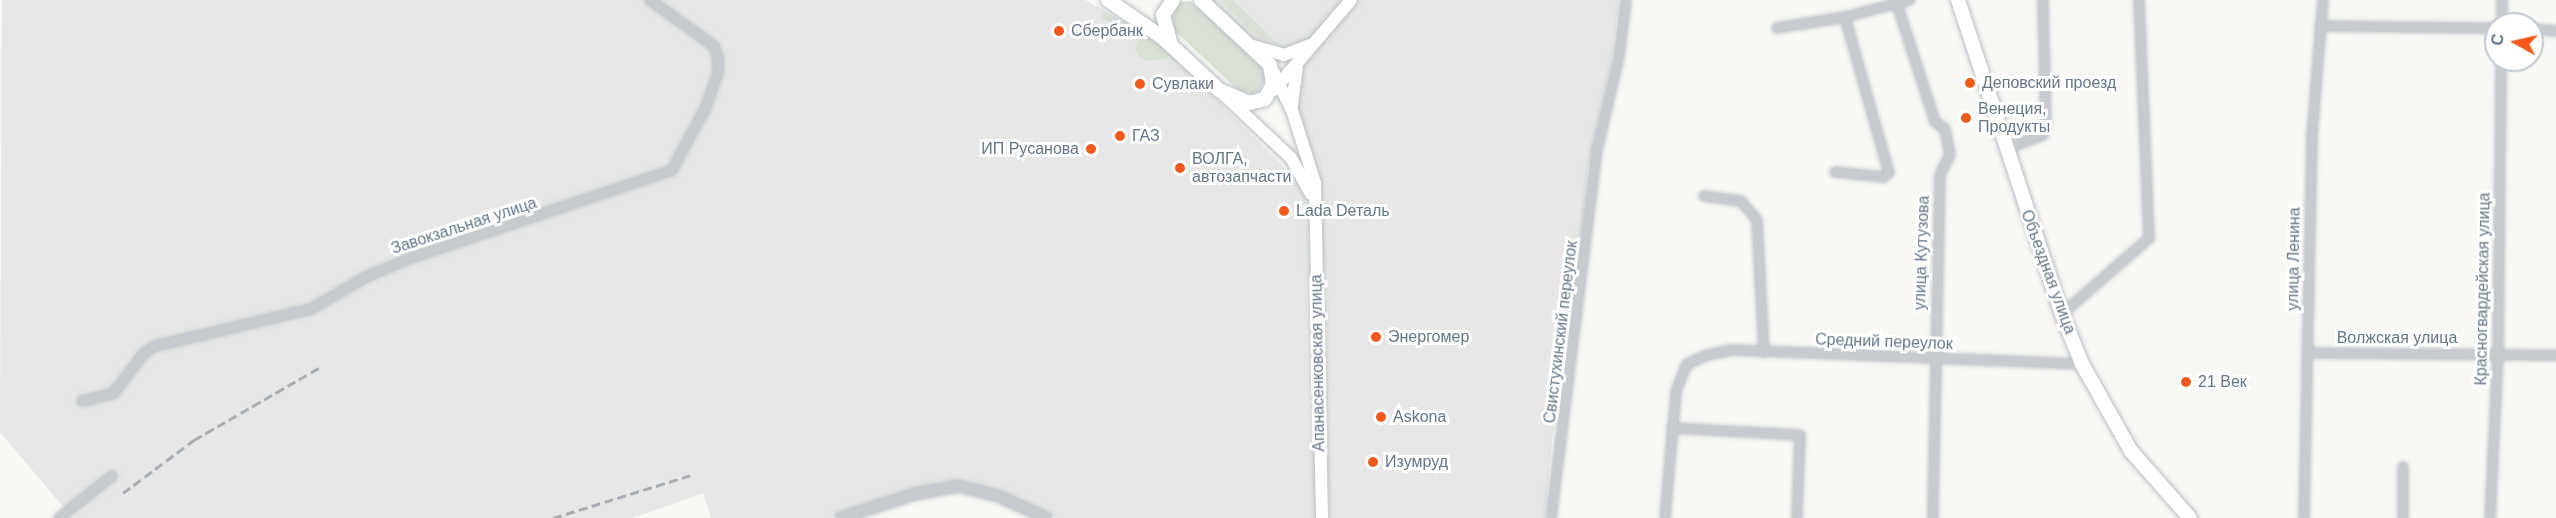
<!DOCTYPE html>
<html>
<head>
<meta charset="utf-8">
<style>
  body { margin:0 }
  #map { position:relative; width:2556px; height:518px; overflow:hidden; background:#f8f8f5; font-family:Helvetica,sans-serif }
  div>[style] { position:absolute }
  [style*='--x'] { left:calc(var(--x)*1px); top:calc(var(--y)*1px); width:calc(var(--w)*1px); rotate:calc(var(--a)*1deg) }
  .built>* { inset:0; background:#e6e7e6 }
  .green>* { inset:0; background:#d9e0d5 }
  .roads { filter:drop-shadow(0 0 2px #b9bec3) drop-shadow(0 0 2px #b9bec3) }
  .minor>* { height:8px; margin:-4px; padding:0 4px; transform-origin:4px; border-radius:4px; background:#c7cbcf }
  .tertiary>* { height:10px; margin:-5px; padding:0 5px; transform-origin:5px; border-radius:5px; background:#c7cbcf }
  .secondary>* { height:12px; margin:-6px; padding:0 6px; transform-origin:6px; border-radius:6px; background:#fff }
  .primary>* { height:14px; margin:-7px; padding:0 7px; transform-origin:7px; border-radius:7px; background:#fff }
  .rail>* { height:3px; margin-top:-1.5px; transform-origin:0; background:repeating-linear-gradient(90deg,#a7adb3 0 9px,transparent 0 13.5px) }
  .dots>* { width:16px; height:16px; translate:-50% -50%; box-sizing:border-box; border:3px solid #fff; border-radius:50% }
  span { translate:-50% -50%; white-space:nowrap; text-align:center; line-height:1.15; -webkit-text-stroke:6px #fff; paint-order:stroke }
  .poi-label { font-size:16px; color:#647689 }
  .left { translate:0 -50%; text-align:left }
  .right { translate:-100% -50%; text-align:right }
  .street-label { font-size:16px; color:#647689 }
  .north { position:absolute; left:2484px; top:12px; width:60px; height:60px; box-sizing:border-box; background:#fff; border:2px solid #c1c8d0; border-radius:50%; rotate:278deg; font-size:16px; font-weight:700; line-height:24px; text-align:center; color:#647689 }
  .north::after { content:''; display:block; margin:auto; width:21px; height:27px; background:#f55818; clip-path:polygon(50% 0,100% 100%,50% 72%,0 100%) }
</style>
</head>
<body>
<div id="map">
  <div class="built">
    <i style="clip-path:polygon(2px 0,1085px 0,1159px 41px,1298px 182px,1307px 201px,1317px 518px,1057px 518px,966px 482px,943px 482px,830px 518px,711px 518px,703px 493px,633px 518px,68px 518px,70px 515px,0 432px)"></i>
    <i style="clip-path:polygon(1211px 0,1344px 0,1313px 38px,1283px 50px,1254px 41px)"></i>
    <i style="clip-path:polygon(1358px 0,1619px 0,1612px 58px,1588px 167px,1576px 290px,1552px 440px,1545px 518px,1329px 518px,1321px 183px,1297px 107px,1302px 66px)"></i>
  </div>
  <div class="green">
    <i style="clip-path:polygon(1220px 0,1233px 0,1278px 44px,1258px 37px)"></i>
    <i style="clip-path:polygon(1190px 1px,1261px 65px,1266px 77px,1259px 91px,1252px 94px,1238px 90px,1174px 30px,1169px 11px,1178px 2px)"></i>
    <i style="clip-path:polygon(1104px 11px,1151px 36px,1168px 52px,1167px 59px,1146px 61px,1139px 57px,1135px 49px,1138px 40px,1102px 18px)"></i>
  </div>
  <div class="roads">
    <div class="minor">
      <i style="--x:2502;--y:0;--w:24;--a:90"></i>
      <i style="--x:1897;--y:4;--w:124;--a:72.1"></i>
      <i style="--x:1935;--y:122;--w:12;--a:35"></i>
      <i style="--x:1945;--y:129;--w:26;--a:79"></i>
      <i style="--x:1950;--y:155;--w:22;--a:117"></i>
      <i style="--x:1940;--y:175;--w:343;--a:91.2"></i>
      <i style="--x:2320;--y:26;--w:176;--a:0.7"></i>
      <i style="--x:1777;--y:28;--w:69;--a:-9.2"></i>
      <i style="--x:1845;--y:17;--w:67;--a:-14.7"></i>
      <i style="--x:2532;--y:29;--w:24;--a:5"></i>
      <i style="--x:2005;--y:149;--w:40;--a:-20.2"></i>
      <i style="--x:2043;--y:135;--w:9;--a:-72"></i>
      <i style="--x:2046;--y:126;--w:126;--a:-91.4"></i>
      <i style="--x:1835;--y:172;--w:49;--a:5.8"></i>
      <i style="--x:1884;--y:177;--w:6;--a:-39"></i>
      <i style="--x:1889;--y:173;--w:162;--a:-105.8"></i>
      <i style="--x:1704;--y:196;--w:37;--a:8"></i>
      <i style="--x:1741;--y:201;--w:25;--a:50"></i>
      <i style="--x:1757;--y:220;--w:133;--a:87"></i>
      <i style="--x:2062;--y:314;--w:116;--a:-41.1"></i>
      <i style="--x:2149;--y:238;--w:238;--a:-92.4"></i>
      <i style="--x:2309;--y:353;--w:247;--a:0.5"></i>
      <i style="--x:82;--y:401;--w:33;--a:-14"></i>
      <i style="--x:114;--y:393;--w:50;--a:-53.1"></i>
      <i style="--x:144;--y:353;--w:13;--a:-32"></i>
      <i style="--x:155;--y:346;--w:160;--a:-13.3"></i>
      <i style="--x:311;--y:309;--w:64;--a:-30.2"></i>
      <i style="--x:366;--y:277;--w:49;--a:-22.9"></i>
      <i style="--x:411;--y:258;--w:275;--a:-18.6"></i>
      <i style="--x:672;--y:170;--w:72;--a:-61.6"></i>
      <i style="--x:706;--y:107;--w:36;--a:-71"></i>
      <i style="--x:718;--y:73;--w:15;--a:-90"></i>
      <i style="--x:718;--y:58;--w:13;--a:-108"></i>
      <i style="--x:714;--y:46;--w:79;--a:-144.3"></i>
      <i style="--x:1672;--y:428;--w:128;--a:3.1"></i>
      <i style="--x:1800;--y:435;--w:83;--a:92.1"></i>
      <i style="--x:2403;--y:467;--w:51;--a:90"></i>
      <i style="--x:59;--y:518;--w:68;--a:-38.4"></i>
      <i style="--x:1551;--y:518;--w:371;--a:-82.9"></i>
      <i style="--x:1597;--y:150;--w:97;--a:-76.8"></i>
      <i style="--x:1619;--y:56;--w:56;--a:-82.9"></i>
      <i style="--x:1665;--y:518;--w:127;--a:-85"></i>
      <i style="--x:1676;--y:391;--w:29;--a:-68"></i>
      <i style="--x:1687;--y:364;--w:22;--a:-24"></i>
      <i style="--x:1707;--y:355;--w:26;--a:-11"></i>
      <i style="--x:1733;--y:350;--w:349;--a:2.3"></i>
      <i style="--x:2304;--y:518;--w:382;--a:-88.8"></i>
      <i style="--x:2312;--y:136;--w:136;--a:-85.4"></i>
      <i style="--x:2490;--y:518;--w:164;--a:-87.2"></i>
      <i style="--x:2498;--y:354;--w:294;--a:-89.4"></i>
    </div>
    <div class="tertiary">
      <i style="--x:841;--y:518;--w:78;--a:-18"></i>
      <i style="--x:915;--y:494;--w:44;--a:-10.5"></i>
      <i style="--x:958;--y:486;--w:41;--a:14"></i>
      <i style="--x:998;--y:496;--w:53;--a:24.6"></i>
    </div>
    <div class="secondary">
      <i style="--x:1253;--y:46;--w:32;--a:16"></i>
      <i style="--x:1284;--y:55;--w:28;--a:-21"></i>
      <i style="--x:1274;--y:73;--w:44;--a:64.6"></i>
      <i style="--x:1293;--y:113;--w:73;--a:72.6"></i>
      <i style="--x:1315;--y:183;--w:335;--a:88.8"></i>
      <i style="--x:1274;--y:90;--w:118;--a:-49.5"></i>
      <i style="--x:1221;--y:92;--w:96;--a:43.3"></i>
      <i style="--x:1291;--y:158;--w:41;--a:60.9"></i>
      <i style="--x:1292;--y:106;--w:39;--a:-83"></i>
    </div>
    <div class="primary">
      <i style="--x:1108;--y:0;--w:67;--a:34.6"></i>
      <i style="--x:1163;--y:38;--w:76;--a:42.9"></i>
      <i style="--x:1219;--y:90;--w:33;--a:23"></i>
      <i style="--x:1249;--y:103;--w:16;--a:-14"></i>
      <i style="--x:1265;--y:99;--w:17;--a:-62"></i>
      <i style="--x:1273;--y:84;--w:19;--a:-99"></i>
      <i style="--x:1270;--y:65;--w:95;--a:-136.7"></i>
      <i style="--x:1958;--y:0;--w:331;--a:71.7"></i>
      <i style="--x:2062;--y:314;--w:54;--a:68.2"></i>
      <i style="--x:2082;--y:364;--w:100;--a:60.6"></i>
      <i style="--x:2131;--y:451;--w:89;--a:48.6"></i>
      <i style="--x:1170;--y:41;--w:27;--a:-105"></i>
      <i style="--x:1163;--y:15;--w:18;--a:-56"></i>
    </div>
  </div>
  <div class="rail">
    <i style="--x:123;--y:493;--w:89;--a:-36.7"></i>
    <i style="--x:194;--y:440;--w:148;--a:-30"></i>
    <i style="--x:553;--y:518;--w:145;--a:-17.3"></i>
  </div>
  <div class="dots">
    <i style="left:1059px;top:31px;background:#f55818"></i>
    <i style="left:1970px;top:83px;background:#f55818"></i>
    <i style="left:1140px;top:84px;background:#f55818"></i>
    <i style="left:1966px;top:118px;background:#f55818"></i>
    <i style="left:1120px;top:136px;background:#f55818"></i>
    <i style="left:1091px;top:149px;background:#f55818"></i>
    <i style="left:1180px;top:168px;background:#f55818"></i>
    <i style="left:1284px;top:211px;background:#f55818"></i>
    <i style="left:1376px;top:337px;background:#f55818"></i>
    <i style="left:2186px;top:382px;background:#f55818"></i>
    <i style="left:1381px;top:417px;background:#f55818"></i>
    <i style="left:1373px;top:462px;background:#f55818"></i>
  </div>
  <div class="poi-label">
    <span class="left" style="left:1071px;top:31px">Сбербанк</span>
    <span class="left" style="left:1982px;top:83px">Деповский проезд</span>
    <span class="left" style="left:1152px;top:84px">Сувлаки</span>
    <span class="left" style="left:1978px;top:118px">Венеция,<br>Продукты</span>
    <span class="left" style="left:1132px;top:136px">ГАЗ</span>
    <span class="right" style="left:1079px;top:149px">ИП Русанова</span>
    <span class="left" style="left:1192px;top:168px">ВОЛГА,<br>автозапчасти</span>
    <span class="left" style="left:1296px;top:211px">Lada Dеталь</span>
    <span class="left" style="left:1388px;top:337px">Энергомер</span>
    <span class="left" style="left:2198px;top:382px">21 Век</span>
    <span class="left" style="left:1393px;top:417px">Askona</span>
    <span class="left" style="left:1385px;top:462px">Изумруд</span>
  </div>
  <div class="street-label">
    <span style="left:464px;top:226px;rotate:-18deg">Завокзальная улица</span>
    <span style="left:1922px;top:253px;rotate:-88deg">улица Кутузова</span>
    <span style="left:2294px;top:259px;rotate:-89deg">улица Ленина</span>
    <span style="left:2048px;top:272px;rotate:70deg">Объездная улица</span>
    <span style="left:2483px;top:289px;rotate:-89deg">Красногвардейская улица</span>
    <span style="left:1561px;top:332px;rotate:-83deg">Свистухинский переулок</span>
    <span style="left:2397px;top:338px">Волжская улица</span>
    <span style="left:1884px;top:342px;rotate:2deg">Средний переулок</span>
    <span style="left:1318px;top:363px;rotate:-91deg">Апанасенковская улица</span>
  </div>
  <div class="north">С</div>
</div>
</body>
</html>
